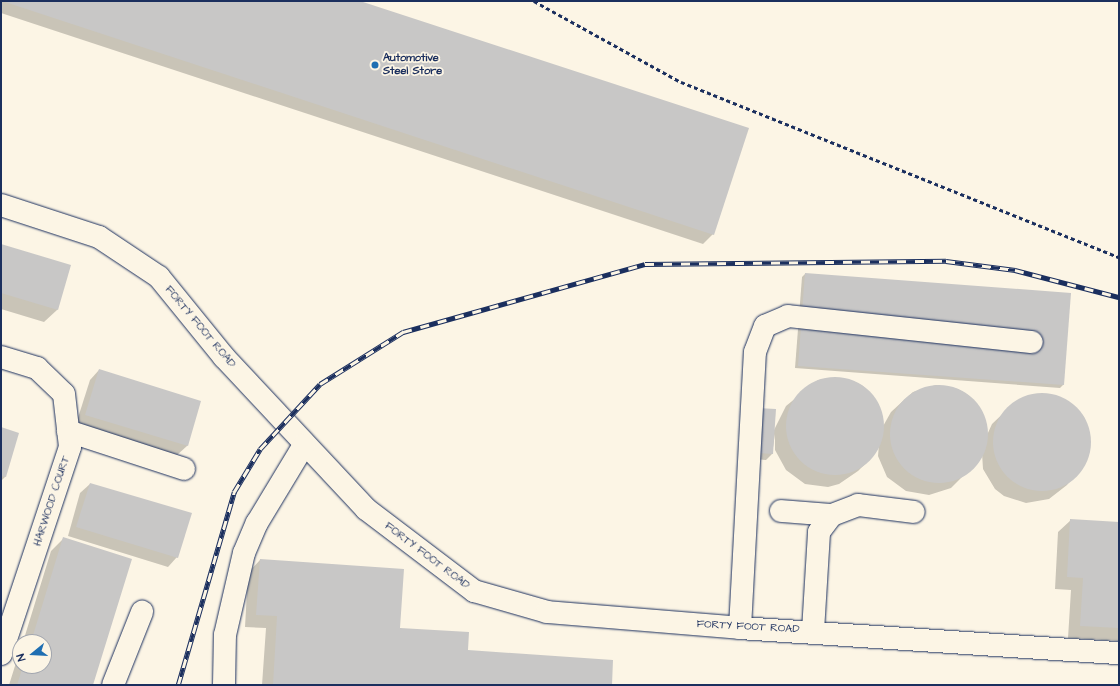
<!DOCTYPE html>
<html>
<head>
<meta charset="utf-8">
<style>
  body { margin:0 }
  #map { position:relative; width:1120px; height:686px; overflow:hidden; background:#fcf5e5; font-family:"Architects Daughter",sans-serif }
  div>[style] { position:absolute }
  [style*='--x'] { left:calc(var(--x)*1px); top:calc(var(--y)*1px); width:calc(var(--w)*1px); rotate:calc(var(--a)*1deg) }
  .shadow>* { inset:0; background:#0003 }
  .building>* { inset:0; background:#c8c7c6 }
  .round { border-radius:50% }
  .path>* { height:2.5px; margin-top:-1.25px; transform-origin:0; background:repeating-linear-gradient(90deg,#1b2f5e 0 4px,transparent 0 7px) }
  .roads { filter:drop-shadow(0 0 1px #1b2f5e) drop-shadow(0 0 1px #1b2f5e) }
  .minor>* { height:22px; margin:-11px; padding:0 11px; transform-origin:11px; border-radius:11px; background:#fcf5e5 }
  .rail>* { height:4.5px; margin-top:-2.25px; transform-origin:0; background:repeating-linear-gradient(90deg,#fcf5e5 0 9px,#1b2f5e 0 18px); box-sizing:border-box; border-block:1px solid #1b2f5e }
  .dots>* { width:11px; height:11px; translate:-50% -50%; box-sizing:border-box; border:2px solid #fcf5e5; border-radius:50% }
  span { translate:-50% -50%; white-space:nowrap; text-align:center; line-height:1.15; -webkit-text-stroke:3.5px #fcf5e5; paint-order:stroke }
  .poi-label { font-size:11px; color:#1b2f5e; font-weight:700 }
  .left { translate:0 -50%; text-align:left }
  .street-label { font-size:11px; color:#1b2f5e }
  .frame { position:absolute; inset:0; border:2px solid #1b2f5e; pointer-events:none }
  .north { position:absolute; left:12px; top:634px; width:40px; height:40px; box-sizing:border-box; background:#fcf5e5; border:1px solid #a2a6af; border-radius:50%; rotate:252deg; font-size:11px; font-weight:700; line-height:16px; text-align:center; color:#1b2f5e }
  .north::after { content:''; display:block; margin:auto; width:14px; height:18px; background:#1f6fb2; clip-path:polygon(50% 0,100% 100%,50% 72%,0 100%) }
</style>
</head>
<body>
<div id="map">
  <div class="shadow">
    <i style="clip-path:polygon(1px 1px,357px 1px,713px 234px,703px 244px,1px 13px)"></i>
    <i style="clip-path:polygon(1px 245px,70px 266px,57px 310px,44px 322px,1px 309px)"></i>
    <i style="clip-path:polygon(805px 274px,1070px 294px,1063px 385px,1060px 388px,795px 368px,802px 277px)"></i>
    <i style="clip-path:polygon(99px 370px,200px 402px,187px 446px,177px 455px,76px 424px,90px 380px)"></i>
    <i style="clip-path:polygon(830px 378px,853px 381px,863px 386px,878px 404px,882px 415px,882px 428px,891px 412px,904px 400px,913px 392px,936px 385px,958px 389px,968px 395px,983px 414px,987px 435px,992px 424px,1013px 404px,1034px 394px,1057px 396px,1067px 401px,1084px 417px,1090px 439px,1086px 462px,1067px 485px,1049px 499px,1026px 503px,1004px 496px,995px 489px,983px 469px,982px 453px,980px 459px,951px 488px,929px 495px,906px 491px,887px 477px,878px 456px,879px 444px,871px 458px,858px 471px,839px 484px,828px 487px,805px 484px,786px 470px,775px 450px,775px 434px,772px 454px,766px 460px,751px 459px,774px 430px,786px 406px,818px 380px)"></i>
    <i style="clip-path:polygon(1px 428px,5px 477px,1px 481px)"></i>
    <i style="clip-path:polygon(90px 484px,177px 557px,168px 567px,68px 536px,80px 493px)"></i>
    <i style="clip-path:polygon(1071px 520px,1119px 523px,1119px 641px,1068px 638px,1071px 590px,1055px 589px,1058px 532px)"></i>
    <i style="clip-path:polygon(63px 539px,92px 685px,9px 685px,20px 650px,20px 666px,44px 666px,44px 642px,23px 642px,51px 551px)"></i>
    <i style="clip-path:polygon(260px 560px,399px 628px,467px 651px,611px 685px,262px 685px,266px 628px,245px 627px,248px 573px)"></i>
  </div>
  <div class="building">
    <i style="clip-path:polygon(2px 1px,360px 1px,749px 128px,714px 235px)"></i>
    <i style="clip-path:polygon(1px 244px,71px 265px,58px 310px,1px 293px)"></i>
    <i style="clip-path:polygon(805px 273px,1071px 293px,1064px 385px,798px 366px)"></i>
    <i style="clip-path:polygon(99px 369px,201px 401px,188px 446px,85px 415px)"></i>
    <i class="round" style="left:786px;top:377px;width:98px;height:98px"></i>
    <i class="round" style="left:890px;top:385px;width:98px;height:98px"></i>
    <i class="round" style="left:993px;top:393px;width:98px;height:98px"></i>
    <i style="clip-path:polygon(760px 408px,776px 409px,773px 454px,757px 453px)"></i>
    <i style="clip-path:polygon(1px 427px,19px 433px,6px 477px,1px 476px)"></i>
    <i style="clip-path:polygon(90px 483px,192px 513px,178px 558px,76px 527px)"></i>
    <i style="clip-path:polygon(1070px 519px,1119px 522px,1119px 628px,1080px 626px,1083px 578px,1067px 577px)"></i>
    <i style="clip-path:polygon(63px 537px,132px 559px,93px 685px,17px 685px,23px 666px,44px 666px,44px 642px,31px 642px)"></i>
    <i style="clip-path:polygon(260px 559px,404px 569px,400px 628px,469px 632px,468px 650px,613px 660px,612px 685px,273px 685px,277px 616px,256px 615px)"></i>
  </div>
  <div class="path">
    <i style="--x:534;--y:1;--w:168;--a:28.9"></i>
    <i style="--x:681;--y:82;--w:472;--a:21.8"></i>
  </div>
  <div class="roads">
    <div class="minor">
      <i style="--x:1;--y:205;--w:103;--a:18.1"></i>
      <i style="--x:99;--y:237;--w:72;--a:33.7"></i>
      <i style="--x:159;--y:277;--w:103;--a:50.9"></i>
      <i style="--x:224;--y:357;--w:208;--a:46.9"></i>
      <i style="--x:366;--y:509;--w:136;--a:37.2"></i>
      <i style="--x:474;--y:591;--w:76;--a:16"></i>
      <i style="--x:547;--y:612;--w:194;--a:4.7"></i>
      <i style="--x:740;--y:628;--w:380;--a:3.8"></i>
      <i style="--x:1;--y:357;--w:38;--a:17"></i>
      <i style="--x:37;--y:368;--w:37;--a:44"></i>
      <i style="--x:64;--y:394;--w:53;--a:83.5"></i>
      <i style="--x:70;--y:447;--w:218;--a:108.4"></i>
      <i style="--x:68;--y:431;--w:122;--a:18.1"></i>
      <i style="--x:781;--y:511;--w:51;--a:4.5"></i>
      <i style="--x:740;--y:628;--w:276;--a:-86.9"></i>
      <i style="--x:755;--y:352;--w:28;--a:-69"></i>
      <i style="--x:765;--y:326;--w:25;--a:-23"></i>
      <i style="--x:788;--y:316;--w:245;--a:6.1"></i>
      <i style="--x:813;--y:631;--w:99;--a:-86.5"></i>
      <i style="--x:819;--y:532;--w:21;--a:-53"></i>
      <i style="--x:832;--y:515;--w:28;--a:-21"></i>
      <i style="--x:858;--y:505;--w:56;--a:7.1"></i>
      <i style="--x:113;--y:685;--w:79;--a:-68.3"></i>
      <i style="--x:224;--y:685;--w:50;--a:-88.9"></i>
      <i style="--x:225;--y:635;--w:84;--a:-77"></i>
      <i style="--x:244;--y:553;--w:33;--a:-67"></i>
      <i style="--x:257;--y:523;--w:91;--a:-58.9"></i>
    </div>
  </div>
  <div class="rail">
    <i style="--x:178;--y:685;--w:201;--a:-73.8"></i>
    <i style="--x:234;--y:492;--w:50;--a:-58.8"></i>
    <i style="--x:260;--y:449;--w:88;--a:-47.3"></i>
    <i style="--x:320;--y:384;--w:98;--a:-32.1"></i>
    <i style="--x:403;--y:332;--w:251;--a:-15.7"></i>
    <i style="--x:645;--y:264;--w:301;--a:-0.6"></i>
    <i style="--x:946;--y:261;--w:70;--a:7.4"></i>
    <i style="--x:1015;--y:270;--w:107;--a:14.6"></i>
  </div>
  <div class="dots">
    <i style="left:375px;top:65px;background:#1f6fb2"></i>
  </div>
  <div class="poi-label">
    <span class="left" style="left:383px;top:65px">Automotive<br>Steel Store</span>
  </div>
  <div class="street-label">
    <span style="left:200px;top:327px;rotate:50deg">FORTY FOOT ROAD</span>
    <span style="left:52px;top:501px;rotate:-72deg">HARWOOD COURT</span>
    <span style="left:427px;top:556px;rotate:37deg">FORTY FOOT ROAD</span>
    <span style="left:748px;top:627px;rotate:3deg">FORTY FOOT ROAD</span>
  </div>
  <div class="frame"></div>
  <div class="north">N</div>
</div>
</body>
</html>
